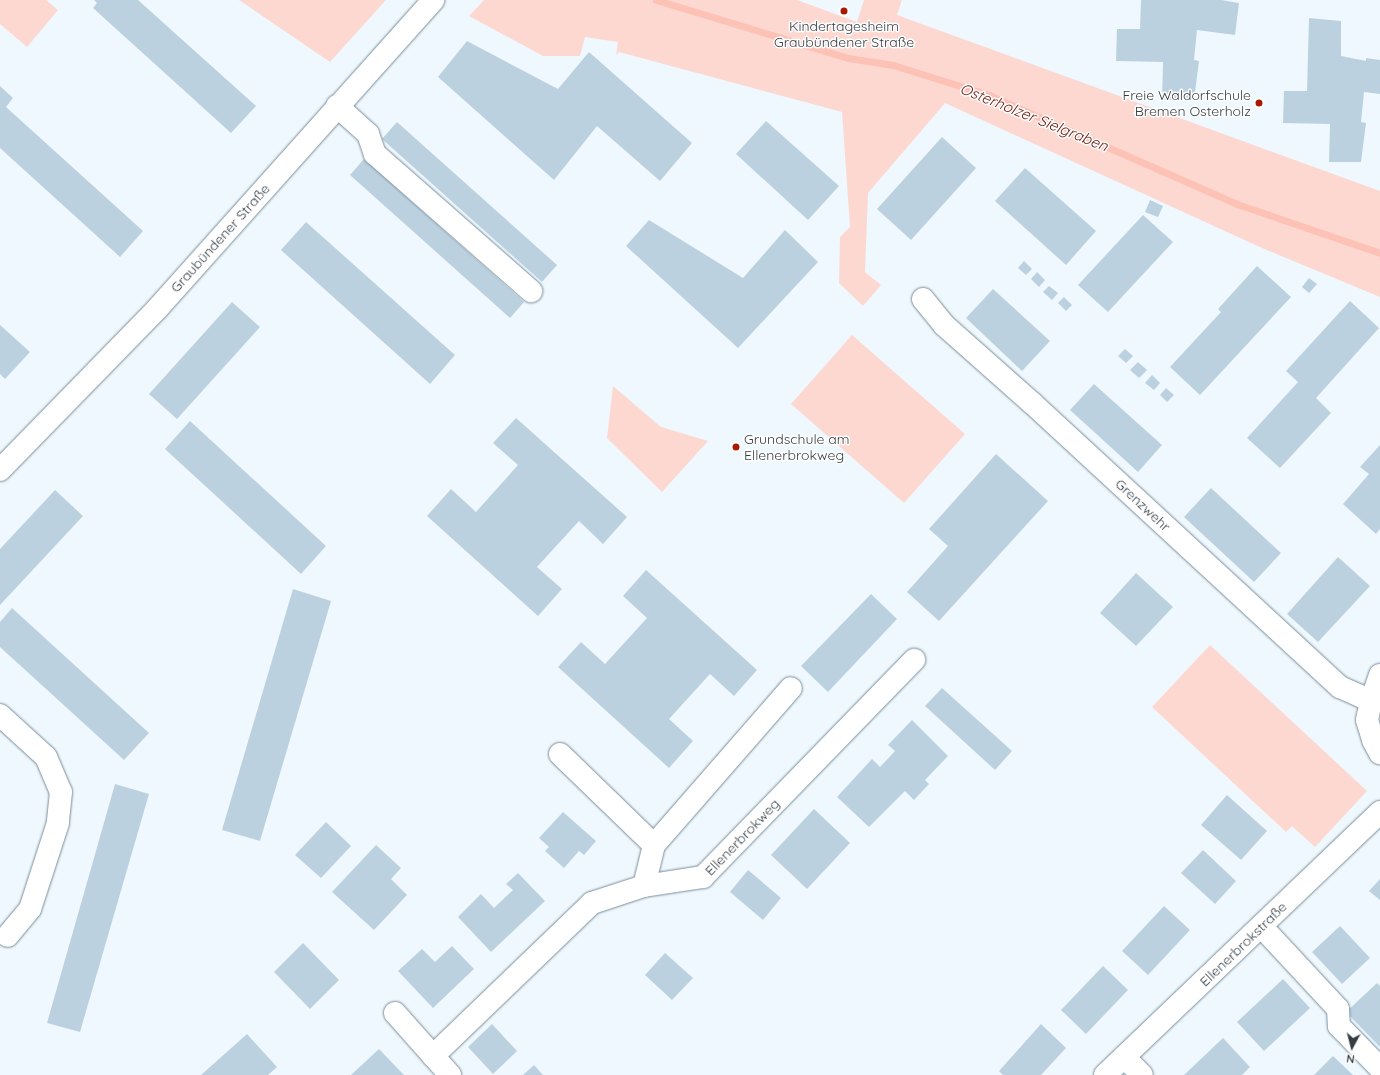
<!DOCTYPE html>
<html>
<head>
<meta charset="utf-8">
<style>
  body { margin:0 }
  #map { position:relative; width:1380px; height:1075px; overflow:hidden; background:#eff8fe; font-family:Quicksand,sans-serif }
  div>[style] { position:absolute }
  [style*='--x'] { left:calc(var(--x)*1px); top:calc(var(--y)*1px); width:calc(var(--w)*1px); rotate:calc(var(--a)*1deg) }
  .green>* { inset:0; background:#fdd8d1 }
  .stream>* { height:7px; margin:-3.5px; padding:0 3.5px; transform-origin:3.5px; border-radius:3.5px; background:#fdc2b6 }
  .building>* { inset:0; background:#bcd1e0 }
  .roads { filter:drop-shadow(0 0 1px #798d9b) drop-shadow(0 0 1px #798d9b) }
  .minor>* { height:22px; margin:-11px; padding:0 11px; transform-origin:11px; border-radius:11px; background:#fff }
  .dots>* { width:11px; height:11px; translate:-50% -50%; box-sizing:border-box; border:2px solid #fff; border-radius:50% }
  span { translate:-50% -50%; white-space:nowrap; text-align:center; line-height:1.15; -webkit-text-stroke:3px #fff; paint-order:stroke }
  .poi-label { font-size:14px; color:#353d43 }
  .right { translate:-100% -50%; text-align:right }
  .left { translate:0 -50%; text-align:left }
  .street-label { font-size:14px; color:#353d43 }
  .water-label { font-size:15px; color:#722013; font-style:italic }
  .north { position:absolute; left:1332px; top:1027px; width:40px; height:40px; -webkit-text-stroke:3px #fff; paint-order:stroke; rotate:187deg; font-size:11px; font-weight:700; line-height:16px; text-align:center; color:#353d43 }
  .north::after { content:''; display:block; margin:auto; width:14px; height:18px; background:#353d43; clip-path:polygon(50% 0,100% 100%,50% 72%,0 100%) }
</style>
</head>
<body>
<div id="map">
  <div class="green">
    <i style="clip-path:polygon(0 0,46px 0,58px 10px,27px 47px,0 24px)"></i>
    <i style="clip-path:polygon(239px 0,386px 0,330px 62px)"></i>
    <i style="clip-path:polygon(484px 0,797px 0,857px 22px,864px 0,902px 0,897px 15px,1380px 191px,1380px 297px,1262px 248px,945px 103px,868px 193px,865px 272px,881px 285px,863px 306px,839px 283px,840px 237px,850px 227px,842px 112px,619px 52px,616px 55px,618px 42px,585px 37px,580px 56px,543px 56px,469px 16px)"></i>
    <i style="clip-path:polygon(852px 335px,965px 434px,904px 503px,791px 404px)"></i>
    <i style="clip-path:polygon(613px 386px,661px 427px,708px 441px,662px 492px,607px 438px)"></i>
    <i style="clip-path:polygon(1210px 645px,1367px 791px,1315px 847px,1292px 826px,1286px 832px,1152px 707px)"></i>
  </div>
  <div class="stream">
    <i style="--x:656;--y:0;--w:201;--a:16.8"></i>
    <i style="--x:848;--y:58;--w:46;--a:8.8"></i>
    <i style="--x:893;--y:65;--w:101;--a:17.4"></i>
    <i style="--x:989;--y:95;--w:271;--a:23.7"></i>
    <i style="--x:1237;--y:204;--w:151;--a:18.9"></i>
  </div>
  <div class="building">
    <i style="clip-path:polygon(94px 0,138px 0,256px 106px,231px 133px,93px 8px,97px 3px)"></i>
    <i style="clip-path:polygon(1141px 0,1221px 0,1239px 3px,1235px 35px,1197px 30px,1194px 60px,1199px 61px,1194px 100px,1162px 100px,1163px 62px,1116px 61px,1117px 29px,1140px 29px)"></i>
    <i style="clip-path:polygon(1309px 18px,1341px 21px,1341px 56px,1366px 61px,1366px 58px,1380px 60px,1380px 94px,1364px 92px,1361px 122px,1366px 123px,1361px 162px,1329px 162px,1330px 124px,1283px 123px,1284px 91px,1307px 91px)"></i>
    <i style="clip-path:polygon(467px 41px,558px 89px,589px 52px,692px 143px,660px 181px,597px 126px,554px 180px,438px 77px)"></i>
    <i style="clip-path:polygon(0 86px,13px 98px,6px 107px,143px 231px,120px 257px,0 148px)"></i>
    <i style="clip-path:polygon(766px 121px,839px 186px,808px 220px,736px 154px)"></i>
    <i style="clip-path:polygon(397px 122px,557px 265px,542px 282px,382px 139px)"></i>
    <i style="clip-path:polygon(942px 137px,976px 168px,911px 240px,877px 209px)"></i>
    <i style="clip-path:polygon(364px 159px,524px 302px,510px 318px,350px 175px)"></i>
    <i style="clip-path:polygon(1025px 168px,1096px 231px,1066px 265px,995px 201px)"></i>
    <i style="clip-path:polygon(1150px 200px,1163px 206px,1158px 217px,1145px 212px)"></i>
    <i style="clip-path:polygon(1143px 215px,1173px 242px,1108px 312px,1078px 285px)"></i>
    <i style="clip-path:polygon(649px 220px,743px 278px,785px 230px,818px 262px,738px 348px,626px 246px)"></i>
    <i style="clip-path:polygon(306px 222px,455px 355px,430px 384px,281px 250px)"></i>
    <i style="clip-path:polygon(1024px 261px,1032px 269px,1026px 275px,1018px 268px)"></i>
    <i style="clip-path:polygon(1257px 266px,1291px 297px,1200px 395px,1170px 367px,1221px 312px,1218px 309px)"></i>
    <i style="clip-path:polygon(1037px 272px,1045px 280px,1039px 287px,1031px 279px)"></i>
    <i style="clip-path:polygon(1309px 278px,1317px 284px,1309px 293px,1302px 287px)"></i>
    <i style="clip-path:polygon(1049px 286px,1058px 293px,1052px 300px,1043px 292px)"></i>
    <i style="clip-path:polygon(993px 289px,1050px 341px,1022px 371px,966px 318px)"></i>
    <i style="clip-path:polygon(1064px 297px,1072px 305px,1066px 311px,1058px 303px)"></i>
    <i style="clip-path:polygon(1350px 301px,1379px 328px,1316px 398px,1331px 413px,1280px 468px,1247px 438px,1298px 382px,1286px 371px)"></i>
    <i style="clip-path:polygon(232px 302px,260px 327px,177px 419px,149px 394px)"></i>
    <i style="clip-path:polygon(0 325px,30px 352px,5px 379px,0 374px)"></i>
    <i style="clip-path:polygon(1125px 349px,1133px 356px,1126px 363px,1118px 356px)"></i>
    <i style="clip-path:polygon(1138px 362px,1147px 370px,1139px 378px,1130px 370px)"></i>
    <i style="clip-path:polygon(1152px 375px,1160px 383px,1154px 390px,1145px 383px)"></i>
    <i style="clip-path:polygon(1094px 384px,1162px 445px,1138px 472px,1070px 410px)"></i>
    <i style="clip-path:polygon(1166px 388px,1174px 395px,1167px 402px,1160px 395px)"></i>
    <i style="clip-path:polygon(516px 418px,627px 517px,603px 544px,579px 521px,537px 567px,562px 589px,538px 616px,427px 516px,451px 489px,476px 512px,518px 465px,493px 443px)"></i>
    <i style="clip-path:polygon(190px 421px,326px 546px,301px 574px,165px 449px)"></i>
    <i style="clip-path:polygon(1380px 445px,1380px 529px,1376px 534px,1343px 504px,1369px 474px,1360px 467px)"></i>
    <i style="clip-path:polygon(996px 454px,1048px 501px,939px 621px,907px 592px,948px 546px,929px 529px)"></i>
    <i style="clip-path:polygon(1211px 488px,1281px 553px,1254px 582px,1184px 517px)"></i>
    <i style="clip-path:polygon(55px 490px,83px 516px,0 605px,0 549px)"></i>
    <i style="clip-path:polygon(1338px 557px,1370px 586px,1318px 642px,1287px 614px)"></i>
    <i style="clip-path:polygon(646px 570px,757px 670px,734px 696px,710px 674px,669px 719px,693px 741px,669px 768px,558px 667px,581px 642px,605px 664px,647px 618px,623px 596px)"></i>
    <i style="clip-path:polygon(1136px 573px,1173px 607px,1136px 646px,1100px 613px)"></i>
    <i style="clip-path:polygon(293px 589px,331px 601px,260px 841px,222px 830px)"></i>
    <i style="clip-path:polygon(871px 594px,897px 619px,828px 692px,801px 666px)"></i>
    <i style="clip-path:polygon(12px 608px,149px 733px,124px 760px,0 647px,0 622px)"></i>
    <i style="clip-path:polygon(942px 688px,1012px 751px,995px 770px,925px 706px)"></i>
    <i style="clip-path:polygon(912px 720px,948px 756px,925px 780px,929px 784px,914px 800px,905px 791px,869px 827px,837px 797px,872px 759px,880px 767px,895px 751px,888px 745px)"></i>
    <i style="clip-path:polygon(115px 784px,149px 794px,80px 1032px,47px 1023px)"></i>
    <i style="clip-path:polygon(1227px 795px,1267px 831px,1241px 860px,1201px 825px)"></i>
    <i style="clip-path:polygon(814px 809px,850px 843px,807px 889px,771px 855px)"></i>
    <i style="clip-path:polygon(563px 812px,596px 841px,584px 855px,579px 851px,564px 868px,545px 851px,549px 847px,539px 838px)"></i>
    <i style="clip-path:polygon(326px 822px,351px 846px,321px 878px,295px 855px)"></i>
    <i style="clip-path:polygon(376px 845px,401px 868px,391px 879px,407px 895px,374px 930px,332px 892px)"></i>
    <i style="clip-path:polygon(1203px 850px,1236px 881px,1215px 904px,1181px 873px)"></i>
    <i style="clip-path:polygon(748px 870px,781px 898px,763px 920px,730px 892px)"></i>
    <i style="clip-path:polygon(518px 873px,545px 901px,491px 952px,458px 917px,481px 894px,494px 908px,513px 890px,506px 884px)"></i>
    <i style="clip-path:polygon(1380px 879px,1380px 900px,1369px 891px)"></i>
    <i style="clip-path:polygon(1164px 906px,1190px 930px,1148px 975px,1122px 951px)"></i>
    <i style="clip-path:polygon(1340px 926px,1370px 958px,1342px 984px,1312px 952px)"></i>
    <i style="clip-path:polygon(303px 943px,339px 980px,310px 1009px,274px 972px)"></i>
    <i style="clip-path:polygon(452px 946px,474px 969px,433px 1008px,398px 971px,422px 949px,435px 962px)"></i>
    <i style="clip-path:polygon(665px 953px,693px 978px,672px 1000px,645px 975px)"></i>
    <i style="clip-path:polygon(1103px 966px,1128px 990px,1086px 1034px,1061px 1010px)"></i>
    <i style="clip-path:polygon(1283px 979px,1310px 1008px,1264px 1051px,1237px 1022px)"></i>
    <i style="clip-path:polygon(1377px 983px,1380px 986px,1380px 1047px,1346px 1012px)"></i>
    <i style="clip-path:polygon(492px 1024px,517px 1051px,493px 1074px,468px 1047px)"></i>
    <i style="clip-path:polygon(1041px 1024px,1066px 1048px,1041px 1075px,1003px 1075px,999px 1071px)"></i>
    <i style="clip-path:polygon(247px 1034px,277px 1067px,268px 1075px,201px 1075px)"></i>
    <i style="clip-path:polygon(1223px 1038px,1250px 1067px,1242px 1075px,1184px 1075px)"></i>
    <i style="clip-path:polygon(379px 1049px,404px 1075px,351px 1075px)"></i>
    <i style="clip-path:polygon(1333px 1056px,1353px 1075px,1314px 1075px)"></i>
    <i style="clip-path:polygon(534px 1065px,543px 1075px,523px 1075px)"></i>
  </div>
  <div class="roads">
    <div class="minor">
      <i style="--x:337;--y:106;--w:42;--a:42.1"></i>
      <i style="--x:368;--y:134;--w:21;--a:71"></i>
      <i style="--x:375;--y:154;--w:208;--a:41.3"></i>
      <i style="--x:923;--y:299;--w:33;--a:51"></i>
      <i style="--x:944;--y:325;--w:118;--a:41.6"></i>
      <i style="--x:1032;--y:403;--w:419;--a:42.7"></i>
      <i style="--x:1340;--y:687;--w:34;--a:24"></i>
      <i style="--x:0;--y:470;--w:226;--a:-45.7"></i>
      <i style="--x:158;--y:308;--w:413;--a:-48.2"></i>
      <i style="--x:1380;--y:675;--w:28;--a:109"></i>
      <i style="--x:1371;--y:701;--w:19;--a:102"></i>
      <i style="--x:1367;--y:720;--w:21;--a:73"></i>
      <i style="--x:1373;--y:740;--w:15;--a:62"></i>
      <i style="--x:0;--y:715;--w:62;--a:42.4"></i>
      <i style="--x:46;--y:757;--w:38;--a:67"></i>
      <i style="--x:61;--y:792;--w:31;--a:96"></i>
      <i style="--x:58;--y:823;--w:90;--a:108"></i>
      <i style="--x:30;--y:909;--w:35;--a:130"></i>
      <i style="--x:560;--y:754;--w:131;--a:44.1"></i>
      <i style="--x:654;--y:845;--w:42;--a:103.7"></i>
      <i style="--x:654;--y:845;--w:208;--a:-48.9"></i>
      <i style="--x:1261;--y:926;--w:113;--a:47.1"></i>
      <i style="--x:1338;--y:1009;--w:17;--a:87"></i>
      <i style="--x:1339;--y:1026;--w:59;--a:45.7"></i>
      <i style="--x:395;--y:1013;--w:83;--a:48.4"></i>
      <i style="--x:433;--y:1056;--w:221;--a:-43.9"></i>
      <i style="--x:592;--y:903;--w:55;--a:-18.1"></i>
      <i style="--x:644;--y:886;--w:60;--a:-8.7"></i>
      <i style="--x:703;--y:877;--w:303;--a:-45.8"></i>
      <i style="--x:1124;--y:1057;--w:25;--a:45"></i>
      <i style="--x:1105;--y:1075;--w:381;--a:-43.7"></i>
    </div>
  </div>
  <div class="dots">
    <i style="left:844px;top:11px;background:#a91801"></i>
    <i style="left:1259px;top:103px;background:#a91801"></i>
    <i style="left:736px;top:447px;background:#a91801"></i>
  </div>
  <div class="poi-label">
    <span style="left:844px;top:34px">Kindertagesheim<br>Graubündener Straße</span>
    <span class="right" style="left:1251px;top:103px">Freie Waldorfschule<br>Bremen Osterholz</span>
    <span class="left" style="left:744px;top:447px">Grundschule am<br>Ellenerbrokweg</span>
  </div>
  <div class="street-label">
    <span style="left:220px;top:238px;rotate:-48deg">Graubündener Straße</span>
    <span style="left:1143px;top:505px;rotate:43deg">Grenzwehr</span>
    <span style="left:742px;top:837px;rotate:-46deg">Ellenerbrokweg</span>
    <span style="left:1243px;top:944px;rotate:-44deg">Ellenerbrokstraße</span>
  </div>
  <div class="water-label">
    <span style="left:1034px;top:117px;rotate:22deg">Osterholzer Sielgraben</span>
  </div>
  <div class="north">N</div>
</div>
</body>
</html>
